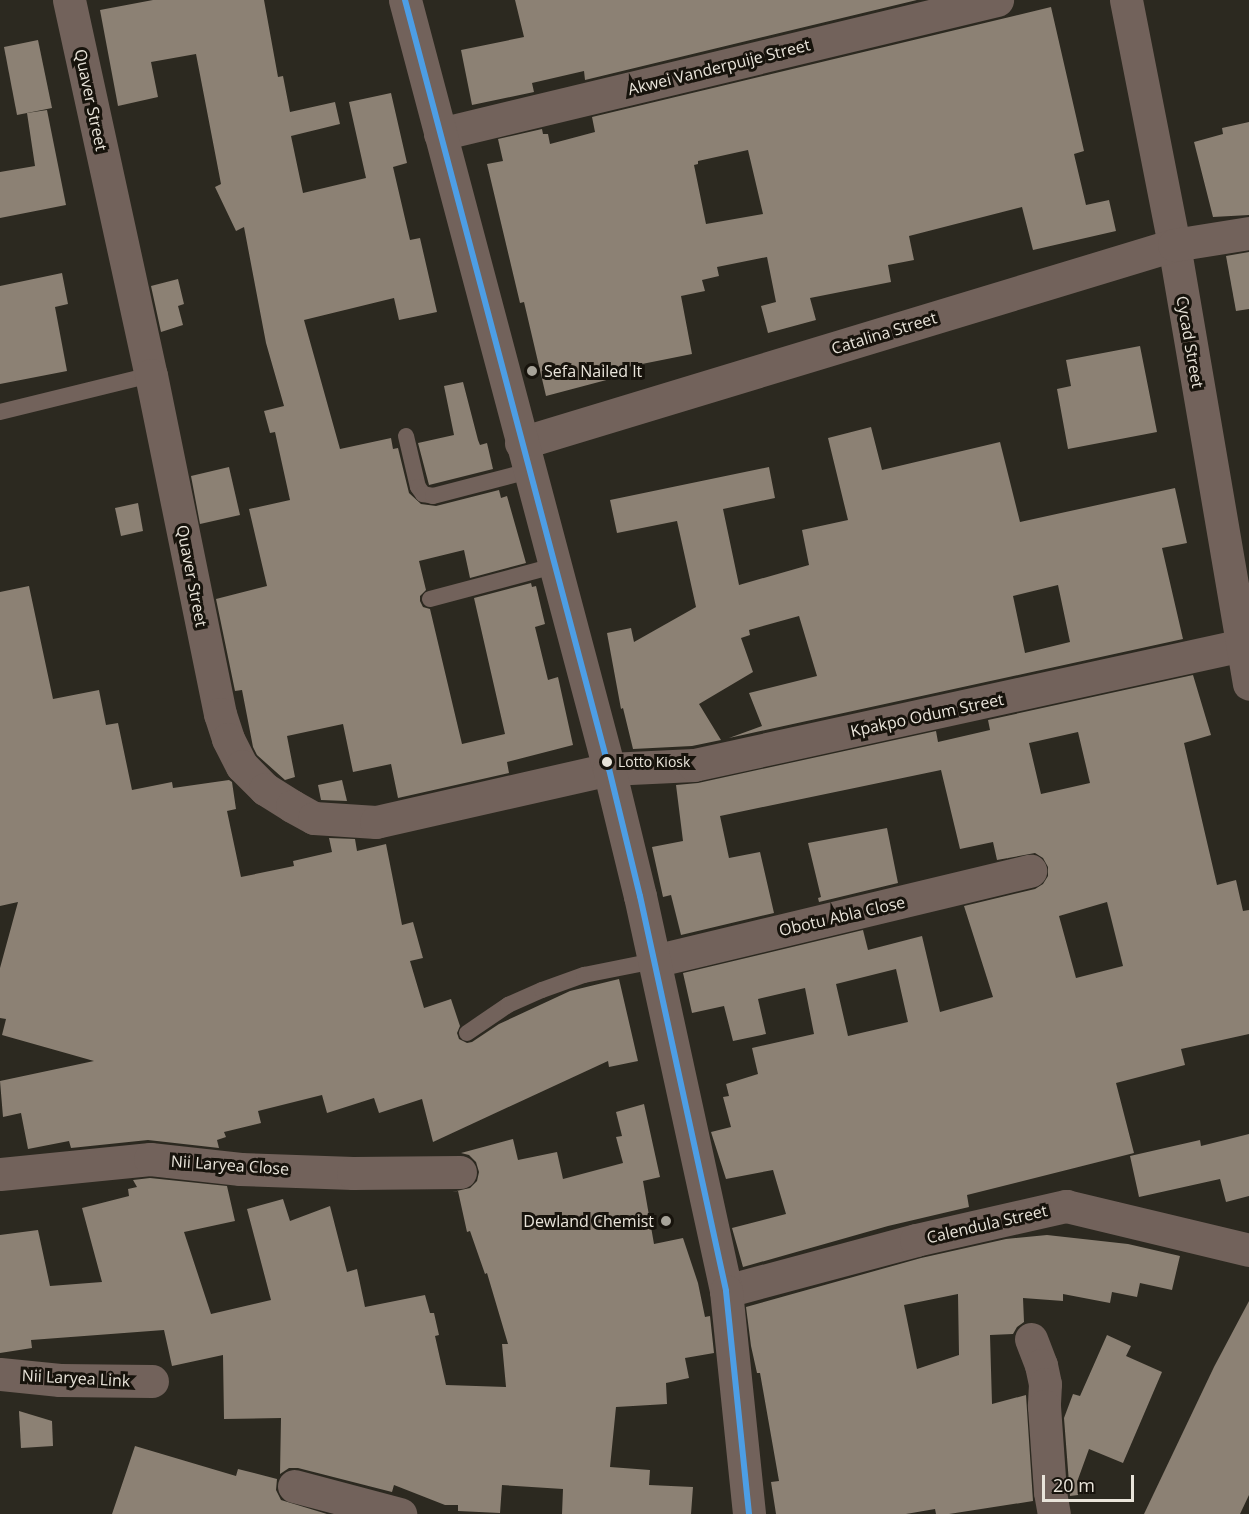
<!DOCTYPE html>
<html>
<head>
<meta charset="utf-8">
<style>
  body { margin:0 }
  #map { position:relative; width:1249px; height:1514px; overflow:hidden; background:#2c2920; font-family:"Open Sans",sans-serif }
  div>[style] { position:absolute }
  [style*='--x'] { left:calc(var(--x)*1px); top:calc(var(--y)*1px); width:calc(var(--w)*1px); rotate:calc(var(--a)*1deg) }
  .building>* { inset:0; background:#8c8174 }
  .service>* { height:16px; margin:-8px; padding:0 8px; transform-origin:8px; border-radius:8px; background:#72625b }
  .minor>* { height:33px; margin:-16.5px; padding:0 16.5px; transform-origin:16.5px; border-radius:16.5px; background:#72625b }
  .tertiary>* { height:33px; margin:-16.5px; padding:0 16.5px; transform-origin:16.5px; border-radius:16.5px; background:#72625b }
  .bus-1>* { height:6px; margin:-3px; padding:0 3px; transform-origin:3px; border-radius:3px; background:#4d9ee5 }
  .dots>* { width:16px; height:16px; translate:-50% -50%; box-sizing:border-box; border:3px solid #17130c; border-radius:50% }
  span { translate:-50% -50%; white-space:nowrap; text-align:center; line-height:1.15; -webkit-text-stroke:6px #17130c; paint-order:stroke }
  .bus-label { font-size:14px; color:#e9e4da }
  .left { translate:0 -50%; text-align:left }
  .street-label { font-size:16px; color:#e9e4da }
  .poi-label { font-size:16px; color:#e9e4da }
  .right { translate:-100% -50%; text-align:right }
  .scale { position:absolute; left:1042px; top:1475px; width:92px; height:27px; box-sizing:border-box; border:3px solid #e9e4da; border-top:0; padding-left:8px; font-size:18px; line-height:21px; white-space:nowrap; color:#e9e4da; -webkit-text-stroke:4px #17130c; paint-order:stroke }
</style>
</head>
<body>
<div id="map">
  <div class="building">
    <i style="clip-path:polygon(153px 0,264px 0,278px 77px,283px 76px,290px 112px,335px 102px,340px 124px,291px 136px,303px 193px,366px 178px,349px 102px,391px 93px,407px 163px,393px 167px,410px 240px,420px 238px,437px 312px,399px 320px,394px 298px,304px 320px,340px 449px,391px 438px,393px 449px,398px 448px,409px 493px,421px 504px,436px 506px,499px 490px,501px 498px,507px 496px,526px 563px,470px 578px,464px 550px,419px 561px,426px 590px,420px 596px,420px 601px,423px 607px,430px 609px,462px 744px,505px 734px,474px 598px,531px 583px,532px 587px,536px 586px,545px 624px,535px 627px,548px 680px,558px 677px,573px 745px,507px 762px,509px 773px,398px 798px,391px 764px,353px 772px,343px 724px,287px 736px,295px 777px,285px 780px,257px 755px,253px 747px,242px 690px,235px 691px,216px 599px,267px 586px,249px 509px,290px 500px,275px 432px,270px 433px,264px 411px,284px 406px,266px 343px,244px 227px,236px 231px,215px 187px,221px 184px,196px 54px,151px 62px,158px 97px,118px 106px,100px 10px)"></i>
    <i style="clip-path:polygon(515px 0,917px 0,585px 80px,584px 71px,532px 83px,534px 92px,472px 105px,461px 50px,524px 37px)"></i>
    <i style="clip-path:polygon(evenodd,1051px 7px,1084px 151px,1074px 154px,1086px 205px,1109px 200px,1116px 231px,1033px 250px,1022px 207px,909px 236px,914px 260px,888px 265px,891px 282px,810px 298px,816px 320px,768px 333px,761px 306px,776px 302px,767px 257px,717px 267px,719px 276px,702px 280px,705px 291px,681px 296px,692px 354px,612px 370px,614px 378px,546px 396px,524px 302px,520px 303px,487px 164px,503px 161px,498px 139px,542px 129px,543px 134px,548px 134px,550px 144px,595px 132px,592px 117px,1051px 7px,748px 150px,763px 214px,706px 224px,694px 165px,698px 164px,698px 161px,748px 150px)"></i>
    <i style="clip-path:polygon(38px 40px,52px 108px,17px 115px,4px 47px)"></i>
    <i style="clip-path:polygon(47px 110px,66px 205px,0 218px,0 172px,35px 166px,27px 113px)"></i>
    <i style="clip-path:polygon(1249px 122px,1249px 215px,1213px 217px,1194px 142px,1223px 134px,1222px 128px)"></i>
    <i style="clip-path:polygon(1249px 252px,1249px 309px,1236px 311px,1226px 256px)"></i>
    <i style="clip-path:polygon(62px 273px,68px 304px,55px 307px,67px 371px,0 384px,0 286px)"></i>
    <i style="clip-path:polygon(178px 279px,184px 304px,178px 306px,183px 325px,161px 332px,151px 286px)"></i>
    <i style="clip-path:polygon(1140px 346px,1157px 432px,1068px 449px,1057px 389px,1071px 386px,1066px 360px)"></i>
    <i style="clip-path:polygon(463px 382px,478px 440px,480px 445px,487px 443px,493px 469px,429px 485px,418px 443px,454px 435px,444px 386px)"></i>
    <i style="clip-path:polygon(evenodd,871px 427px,882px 470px,1000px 442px,1020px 522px,1175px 488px,1187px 543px,1162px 548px,1183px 639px,729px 738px,762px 726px,749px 693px,817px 676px,799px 616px,749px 630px,750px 635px,741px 638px,753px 672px,699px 704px,721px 740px,692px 746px,633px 749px,623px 708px,621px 709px,607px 633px,631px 628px,634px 642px,696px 607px,677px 521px,617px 533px,610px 500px,769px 467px,775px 498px,723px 509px,739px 585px,809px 565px,802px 530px,848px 520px,828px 438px,871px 427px,1058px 585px,1070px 642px,1025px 653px,1013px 596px,1058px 585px)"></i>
    <i style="clip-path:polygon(229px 467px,240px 515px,200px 524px,191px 476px)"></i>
    <i style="clip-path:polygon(138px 503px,143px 531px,121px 536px,115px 508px)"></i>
    <i style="clip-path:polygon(29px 586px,53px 699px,99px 690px,106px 725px,118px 723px,132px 790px,172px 782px,173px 788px,229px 780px,232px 782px,236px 809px,227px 811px,241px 877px,294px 866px,293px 861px,332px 852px,329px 838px,355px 839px,357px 851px,386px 844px,402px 925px,413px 922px,423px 958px,410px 961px,424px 1008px,451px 999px,460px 1026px,457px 1033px,459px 1039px,467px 1043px,472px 1042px,499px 1024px,570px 991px,619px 979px,638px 1061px,609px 1067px,608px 1061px,433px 1142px,422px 1099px,379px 1113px,374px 1098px,327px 1113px,322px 1095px,258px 1111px,261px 1123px,224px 1132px,226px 1137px,217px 1140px,219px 1148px,148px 1140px,71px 1148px,69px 1141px,28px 1149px,21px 1113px,3px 1117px,0 1081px,94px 1061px,2px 1035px,6px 1019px,0 1018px,0 968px,18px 902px,0 906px,0 592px)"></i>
    <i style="clip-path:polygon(evenodd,1193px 675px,1211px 735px,1184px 743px,1217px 885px,1236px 880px,1243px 911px,1249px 910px,1249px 1034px,1181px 1049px,1185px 1065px,1116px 1083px,1134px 1153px,967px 1195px,969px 1207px,888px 1226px,743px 1267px,732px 1228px,786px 1214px,773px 1170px,726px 1179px,711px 1132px,731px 1127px,723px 1097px,729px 1096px,726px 1084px,758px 1074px,752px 1048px,814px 1034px,805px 988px,758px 999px,766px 1034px,733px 1041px,724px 1006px,692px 1013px,683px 973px,863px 930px,868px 950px,922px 936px,940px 1012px,993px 997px,964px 906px,1035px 889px,1043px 884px,1048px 876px,1048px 867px,1043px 858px,1035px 853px,997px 860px,993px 842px,960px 849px,941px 770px,720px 816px,729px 858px,760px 852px,774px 913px,681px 935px,671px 895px,663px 897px,652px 847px,683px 841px,676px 785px,698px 783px,936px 731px,938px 742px,990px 730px,988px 720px,1193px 675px,1078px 732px,1090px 783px,1041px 794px,1029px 743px,1078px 732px,1193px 675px,1107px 902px,1123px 966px,1076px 978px,1059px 916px,1107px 902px,1193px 675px,896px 969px,908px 1022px,848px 1036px,836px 984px,896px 969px)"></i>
    <i style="clip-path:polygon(342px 780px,347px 801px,321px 800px,318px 785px)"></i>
    <i style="clip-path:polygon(887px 828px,898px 883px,819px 902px,818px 898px,821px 897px,808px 843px)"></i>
    <i style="clip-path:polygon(644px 1104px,660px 1177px,643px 1181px,654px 1244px,683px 1238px,698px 1283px,705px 1317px,710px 1316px,714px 1353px,685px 1358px,689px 1378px,666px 1383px,667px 1404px,616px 1407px,610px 1467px,650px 1470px,649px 1485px,693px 1487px,691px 1514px,562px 1514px,563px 1489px,502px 1485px,500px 1513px,458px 1511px,458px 1505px,445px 1505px,394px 1485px,392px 1492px,298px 1468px,289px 1468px,280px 1474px,281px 1418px,224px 1419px,223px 1355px,172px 1366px,164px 1330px,31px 1340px,32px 1348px,0 1353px,0 1235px,38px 1230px,50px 1286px,102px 1282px,82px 1208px,129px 1196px,128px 1189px,137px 1187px,133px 1180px,150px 1178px,227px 1186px,235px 1221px,184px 1232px,211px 1314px,271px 1300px,247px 1209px,283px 1199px,290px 1221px,330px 1206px,347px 1272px,357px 1269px,365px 1307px,425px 1295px,430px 1313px,434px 1313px,439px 1335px,435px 1336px,446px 1385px,506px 1387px,502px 1344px,508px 1344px,487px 1273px,485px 1274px,470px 1231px,467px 1232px,458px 1191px,452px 1192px,470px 1188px,477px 1181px,479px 1172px,476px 1162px,469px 1155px,461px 1153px,513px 1139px,518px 1160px,557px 1152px,563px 1179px,623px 1163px,616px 1137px,622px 1136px,616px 1112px)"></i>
    <i style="clip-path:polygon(1249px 1134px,1249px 1196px,1226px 1202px,1220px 1179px,1139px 1197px,1130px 1156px,1200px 1140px,1201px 1146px)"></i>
    <i style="clip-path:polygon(evenodd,1047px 1235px,1128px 1244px,1180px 1256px,1172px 1290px,1140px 1283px,1137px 1297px,1112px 1292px,1110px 1303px,1063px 1294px,1063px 1301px,1023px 1298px,1024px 1322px,1017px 1327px,1013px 1334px,990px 1335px,992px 1404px,1026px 1395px,1033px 1501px,949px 1514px,936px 1514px,935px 1509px,906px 1514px,776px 1514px,771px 1482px,779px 1481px,760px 1373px,757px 1373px,751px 1346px,746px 1307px,921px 1258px,1006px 1239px,1047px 1235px,958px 1294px,959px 1355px,917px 1369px,904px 1305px,958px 1294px)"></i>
    <i style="clip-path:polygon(1249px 1301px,1249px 1495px,1240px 1514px,1144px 1514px,1214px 1367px)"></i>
    <i style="clip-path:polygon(1107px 1335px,1131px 1346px,1126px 1356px,1162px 1372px,1123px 1463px,1089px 1449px,1077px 1482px,1078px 1495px,1070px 1496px,1064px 1418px,1073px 1394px,1080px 1396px)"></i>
    <i style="clip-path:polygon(19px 1411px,52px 1421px,53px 1446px,21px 1448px)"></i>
    <i style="clip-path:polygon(135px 1446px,236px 1476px,238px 1469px,277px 1479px,276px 1490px,281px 1500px,327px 1514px,112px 1514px)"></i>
  </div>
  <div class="service">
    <i style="--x:0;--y:412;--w:155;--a:-13.8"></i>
    <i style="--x:406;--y:436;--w:52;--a:76.8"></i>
    <i style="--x:418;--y:487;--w:9;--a:54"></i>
    <i style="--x:423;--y:494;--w:10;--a:11"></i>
    <i style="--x:433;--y:496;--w:99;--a:-14.6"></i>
    <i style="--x:430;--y:599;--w:128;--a:-14.9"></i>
    <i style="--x:467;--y:1033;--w:50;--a:-34.3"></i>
    <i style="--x:508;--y:1005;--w:37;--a:-24"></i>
    <i style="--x:542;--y:990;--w:45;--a:-19.7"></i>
    <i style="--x:584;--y:975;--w:71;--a:-11.3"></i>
  </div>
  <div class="minor">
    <i style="--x:69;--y:0;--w:384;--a:77.7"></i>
    <i style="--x:151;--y:375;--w:346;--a:78.5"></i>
    <i style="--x:220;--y:714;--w:26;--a:72"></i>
    <i style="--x:228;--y:739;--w:30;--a:63"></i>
    <i style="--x:242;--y:766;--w:33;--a:45"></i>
    <i style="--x:265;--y:789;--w:32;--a:32"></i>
    <i style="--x:292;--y:806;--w:25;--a:29"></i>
    <i style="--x:314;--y:818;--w:62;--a:3.7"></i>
    <i style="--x:376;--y:822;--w:239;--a:-12.8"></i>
    <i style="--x:609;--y:769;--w:85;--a:-2.7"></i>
    <i style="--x:694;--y:765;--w:561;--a:-12.35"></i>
    <i style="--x:1126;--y:0;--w:250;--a:78.9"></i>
    <i style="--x:1174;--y:245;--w:445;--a:80.3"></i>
    <i style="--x:440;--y:134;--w:573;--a:-13.53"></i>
    <i style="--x:521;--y:443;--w:682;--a:-16.87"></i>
    <i style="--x:1174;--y:245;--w:76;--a:-9.1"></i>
    <i style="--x:654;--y:961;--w:387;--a:-13.5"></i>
    <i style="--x:0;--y:1174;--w:151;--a:-5.7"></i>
    <i style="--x:150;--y:1159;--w:91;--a:6.3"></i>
    <i style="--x:240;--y:1169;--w:113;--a:2"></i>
    <i style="--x:353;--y:1173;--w:107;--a:-0.5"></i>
    <i style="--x:726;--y:1291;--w:197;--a:-15"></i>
    <i style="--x:916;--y:1240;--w:154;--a:-12.8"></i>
    <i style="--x:1066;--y:1206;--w:188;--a:13.5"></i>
    <i style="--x:1031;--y:1339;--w:28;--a:69"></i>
    <i style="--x:1041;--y:1365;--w:19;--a:78"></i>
    <i style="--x:1045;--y:1384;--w:22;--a:93"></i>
    <i style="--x:1044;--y:1406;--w:86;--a:86"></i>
    <i style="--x:1050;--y:1492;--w:22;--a:80"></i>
    <i style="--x:0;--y:1374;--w:60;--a:5.7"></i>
    <i style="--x:60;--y:1380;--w:92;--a:0.6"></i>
    <i style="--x:294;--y:1486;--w:110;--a:14.8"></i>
  </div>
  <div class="tertiary">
    <i style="--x:405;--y:0;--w:796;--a:75.14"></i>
    <i style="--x:609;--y:769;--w:131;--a:76.3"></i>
    <i style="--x:640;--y:896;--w:404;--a:77.7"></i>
    <i style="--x:726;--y:1291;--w:224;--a:84.1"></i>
  </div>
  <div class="bus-1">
    <i style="--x:405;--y:0;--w:796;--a:75.14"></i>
    <i style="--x:609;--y:769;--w:131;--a:76.3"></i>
    <i style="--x:640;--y:896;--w:404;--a:77.7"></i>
    <i style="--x:726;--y:1291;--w:224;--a:84.1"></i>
  </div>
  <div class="dots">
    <i style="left:532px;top:371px;background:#a7a399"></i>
    <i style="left:607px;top:762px;background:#e9e4da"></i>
    <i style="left:666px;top:1221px;background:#a7a399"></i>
  </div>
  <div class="bus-label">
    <span class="left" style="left:618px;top:762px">Lotto Kiosk</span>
  </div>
  <div class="street-label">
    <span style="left:719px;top:67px;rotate:-14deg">Akwei Vanderpuije Street</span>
    <span style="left:91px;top:100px;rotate:78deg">Quaver Street</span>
    <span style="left:884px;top:333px;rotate:-17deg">Catalina Street</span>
    <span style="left:1190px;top:342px;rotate:80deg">Cycad Street</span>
    <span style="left:192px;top:576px;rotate:79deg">Quaver Street</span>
    <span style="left:927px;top:715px;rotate:-12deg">Kpakpo Odum Street</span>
    <span style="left:842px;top:916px;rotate:-13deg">Obotu Abla Close</span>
    <span style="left:230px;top:1165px;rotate:4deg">Nii Laryea Close</span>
    <span style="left:987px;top:1224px;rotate:-13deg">Calendula Street</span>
    <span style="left:76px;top:1378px;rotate:3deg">Nii Laryea Link</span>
  </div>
  <div class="poi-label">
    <span class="left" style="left:544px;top:371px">Sefa Nailed It</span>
    <span class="right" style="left:654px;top:1221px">Dewland Chemist</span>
  </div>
  <div class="scale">20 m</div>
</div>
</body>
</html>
